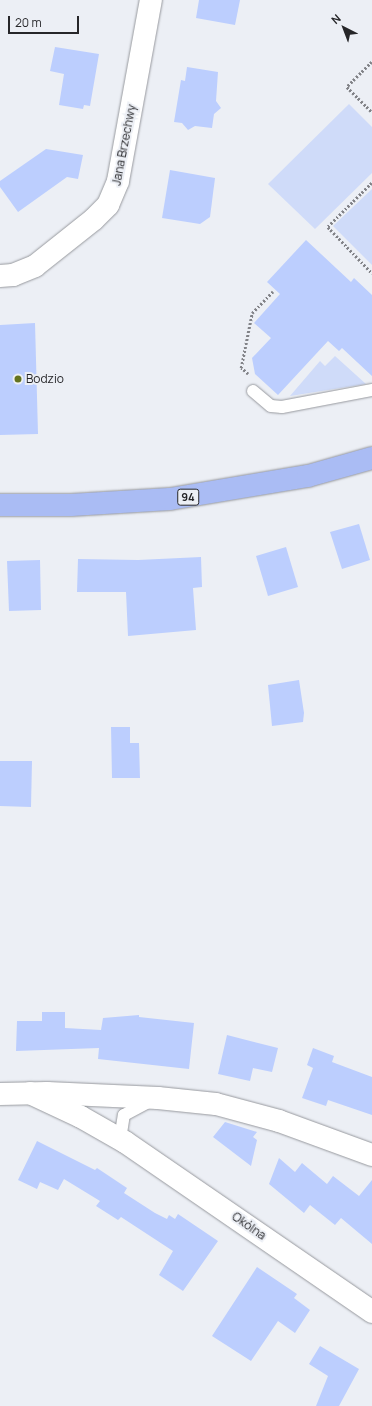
<!DOCTYPE html>
<html>
<head>
<meta charset="utf-8">
<style>
  body { margin:0 }
  #map { position:relative; width:372px; height:1406px; overflow:hidden; background:#eceff5; font-family:Manrope,sans-serif }
  div>[style] { position:absolute }
  [style*='--x'] { left:calc(var(--x)*1px); top:calc(var(--y)*1px); width:calc(var(--w)*1px); rotate:calc(var(--a)*1deg) }
  .green>* { inset:0; background:#cfdbf9 }
  .building>* { inset:0; background:#bccefe }
  .path>* { height:2.5px; margin-top:-1.25px; transform-origin:0; background:repeating-linear-gradient(90deg,#828388 0 2px,transparent 0 4px) }
  .roads { filter:drop-shadow(0 0 1px #97999e) drop-shadow(0 0 1px #97999e) }
  .service>* { height:12px; margin:-6px; padding:0 6px; transform-origin:6px; border-radius:6px; background:#fff }
  .minor>* { height:22px; margin:-11px; padding:0 11px; transform-origin:11px; border-radius:11px; background:#fff }
  .primary>* { height:22px; margin:-11px; padding:0 11px; transform-origin:11px; border-radius:11px; background:#aabcf4 }
  .dots>* { width:11px; height:11px; translate:-50% -50%; box-sizing:border-box; border:2px solid #eceff5; border-radius:50% }
  span { translate:-50% -50%; white-space:nowrap; text-align:center; line-height:1.15; -webkit-text-stroke:4px #eceff5; paint-order:stroke }
  .shield-label span { padding:1px 3px; background:#eceff5; border:1px solid; border-radius:3px; -webkit-text-stroke-width:0 }
  .shield-label { font-size:11px; color:#262629; font-weight:700 }
  .street-label { font-size:12px; color:#262629 }
  .poi-label { font-size:12px; color:#262629 }
  .left { translate:0 -50%; text-align:left }
  .north { position:absolute; left:324px; top:8px; width:40px; height:40px; -webkit-text-stroke:3px #eceff5; paint-order:stroke; rotate:318deg; font-size:11px; font-weight:700; line-height:16px; text-align:center; color:#262629 }
  .north::after { content:''; display:block; margin:auto; width:14px; height:18px; background:#262629; clip-path:polygon(50% 0,100% 100%,50% 72%,0 100%) }
  .scale { position:absolute; left:8px; top:16px; width:71px; height:18px; box-sizing:border-box; border:2px solid #262629; border-top:0; padding-left:5px; font-size:12px; line-height:14px; white-space:nowrap; color:#262629; -webkit-text-stroke:3px #eceff5; paint-order:stroke }
</style>
</head>
<body>
<div id="map">
  <div class="green">
    <i style="clip-path:polygon(349px 104px,372px 127px,372px 173px,315px 229px,268px 184px)"></i>
    <i style="clip-path:polygon(372px 189px,372px 265px,333px 226px)"></i>
    <i style="clip-path:polygon(335px 356px,366px 384px,290px 396px,320px 361px,325px 366px)"></i>
  </div>
  <div class="building">
    <i style="clip-path:polygon(199px 0,240px 0,235px 25px,196px 18px)"></i>
    <i style="clip-path:polygon(55px 47px,99px 54px,90px 106px,84px 105px,83px 109px,59px 105px,64px 74px,50px 71px)"></i>
    <i style="clip-path:polygon(187px 67px,218px 72px,216px 101px,221px 108px,214px 114px,212px 128px,195px 126px,188px 130px,182px 123px,174px 122px,181px 80px,185px 81px)"></i>
    <i style="clip-path:polygon(46px 149px,83px 155px,78px 179px,67px 177px,18px 212px,0 187px,0 181px)"></i>
    <i style="clip-path:polygon(170px 170px,215px 178px,210px 217px,200px 224px,162px 218px)"></i>
    <i style="clip-path:polygon(306px 240px,351px 282px,354px 278px,372px 295px,372px 376px,342px 348px,339px 351px,328px 341px,278px 395px,255px 374px,252px 358px,271px 338px,254px 323px,280px 294px,267px 282px)"></i>
    <i style="clip-path:polygon(35px 323px,38px 434px,0 435px,0 325px)"></i>
    <i style="clip-path:polygon(359px 524px,370px 560px,342px 569px,330px 532px)"></i>
    <i style="clip-path:polygon(286px 547px,298px 587px,268px 596px,256px 556px)"></i>
    <i style="clip-path:polygon(201px 557px,202px 587px,193px 588px,196px 630px,128px 636px,126px 592px,77px 592px,78px 559px,138px 560px)"></i>
    <i style="clip-path:polygon(40px 560px,41px 610px,9px 611px,7px 561px)"></i>
    <i style="clip-path:polygon(299px 680px,304px 713px,303px 722px,272px 726px,268px 685px)"></i>
    <i style="clip-path:polygon(111px 727px,130px 727px,130px 743px,139px 743px,140px 778px,112px 778px)"></i>
    <i style="clip-path:polygon(0 761px,32px 761px,31px 807px,0 806px)"></i>
    <i style="clip-path:polygon(42px 1012px,65px 1012px,65px 1028px,101px 1030px,103px 1018px,139px 1015px,139px 1017px,194px 1023px,189px 1069px,98px 1059px,99px 1048px,16px 1051px,17px 1021px,42px 1021px)"></i>
    <i style="clip-path:polygon(227px 1035px,278px 1048px,272px 1072px,253px 1068px,250px 1081px,218px 1074px)"></i>
    <i style="clip-path:polygon(313px 1048px,334px 1056px,332px 1062px,372px 1077px,372px 1115px,328px 1100px,326px 1106px,302px 1098px,313px 1068px,307px 1065px)"></i>
    <i style="clip-path:polygon(225px 1122px,257px 1132px,253px 1137px,257px 1140px,251px 1166px,213px 1137px)"></i>
    <i style="clip-path:polygon(37px 1141px,95px 1170px,97px 1168px,127px 1188px,124px 1193px,155px 1213px,167px 1219px,169px 1215px,175px 1219px,178px 1214px,218px 1241px,183px 1291px,159px 1275px,173px 1251px,121px 1217px,118px 1220px,96px 1206px,100px 1201px,64px 1179px,58px 1190px,40px 1182px,37px 1189px,18px 1180px)"></i>
    <i style="clip-path:polygon(279px 1158px,295px 1172px,302px 1163px,327px 1184px,333px 1176px,359px 1196px,372px 1180px,372px 1244px,341px 1218px,335px 1225px,310px 1205px,304px 1213px,269px 1184px)"></i>
    <i style="clip-path:polygon(257px 1267px,297px 1294px,294px 1298px,310px 1310px,295px 1333px,278px 1321px,251px 1361px,212px 1336px)"></i>
    <i style="clip-path:polygon(320px 1346px,359px 1369px,339px 1406px,316px 1406px,328px 1376px,309px 1364px)"></i>
  </div>
  <div class="path">
    <i style="--x:372;--y:62;--w:35;--a:135"></i>
    <i style="--x:347;--y:87;--w:35;--a:45"></i>
    <i style="--x:372;--y:183;--w:62;--a:135"></i>
    <i style="--x:328;--y:227;--w:64;--a:46.3"></i>
    <i style="--x:248;--y:374;--w:9;--a:-139"></i>
    <i style="--x:241;--y:368;--w:56;--a:-78.7"></i>
    <i style="--x:252;--y:313;--w:30;--a:-46"></i>
  </div>
  <div class="roads">
    <div class="service">
      <i style="--x:253;--y:391;--w:23;--a:40"></i>
      <i style="--x:271;--y:406;--w:11;--a:5"></i>
      <i style="--x:282;--y:407;--w:92;--a:-10.7"></i>
      <i style="--x:125;--y:1141;--w:9;--a:-117"></i>
      <i style="--x:121;--y:1133;--w:18;--a:-81"></i>
      <i style="--x:124;--y:1115;--w:27;--a:-28"></i>
    </div>
    <div class="minor">
      <i style="--x:0;--y:276;--w:13;--a:-4"></i>
      <i style="--x:13;--y:275;--w:24;--a:-22"></i>
      <i style="--x:35;--y:266;--w:75;--a:-38.5"></i>
      <i style="--x:94;--y:219;--w:20;--a:-45"></i>
      <i style="--x:108;--y:205;--w:26;--a:-67"></i>
      <i style="--x:118;--y:181;--w:184;--a:-79.7"></i>
      <i style="--x:30;--y:1093;--w:56;--a:25.2"></i>
      <i style="--x:81;--y:1117;--w:51;--a:29.6"></i>
      <i style="--x:125;--y:1142;--w:300;--a:34.5"></i>
      <i style="--x:0;--y:1094;--w:47;--a:-1.2"></i>
      <i style="--x:47;--y:1093;--w:111;--a:2.6"></i>
      <i style="--x:158;--y:1098;--w:58;--a:5.9"></i>
      <i style="--x:216;--y:1104;--w:65;--a:15.1"></i>
      <i style="--x:279;--y:1121;--w:99;--a:20.1"></i>
    </div>
    <div class="primary">
      <i style="--x:0;--y:505;--w:71;--a:0"></i>
      <i style="--x:71;--y:505;--w:99;--a:-3.5"></i>
      <i style="--x:170;--y:499;--w:140;--a:-9.5"></i>
      <i style="--x:308;--y:476;--w:66;--a:-15.7"></i>
    </div>
  </div>
  <div class="dots">
    <i style="left:18px;top:379px;background:#64731f"></i>
  </div>
  <div class="shield-label">
    <span style="left:188px;top:497px">94</span>
  </div>
  <div class="street-label">
    <span style="left:124px;top:145px;rotate:-79deg">Jana Brzechwy</span>
    <span style="left:249px;top:1226px;rotate:35deg">Okólna</span>
  </div>
  <div class="poi-label">
    <span class="left" style="left:26px;top:379px">Bodzio</span>
  </div>
  <div class="north">N</div>
  <div class="scale">20 m</div>
</div>
</body>
</html>
